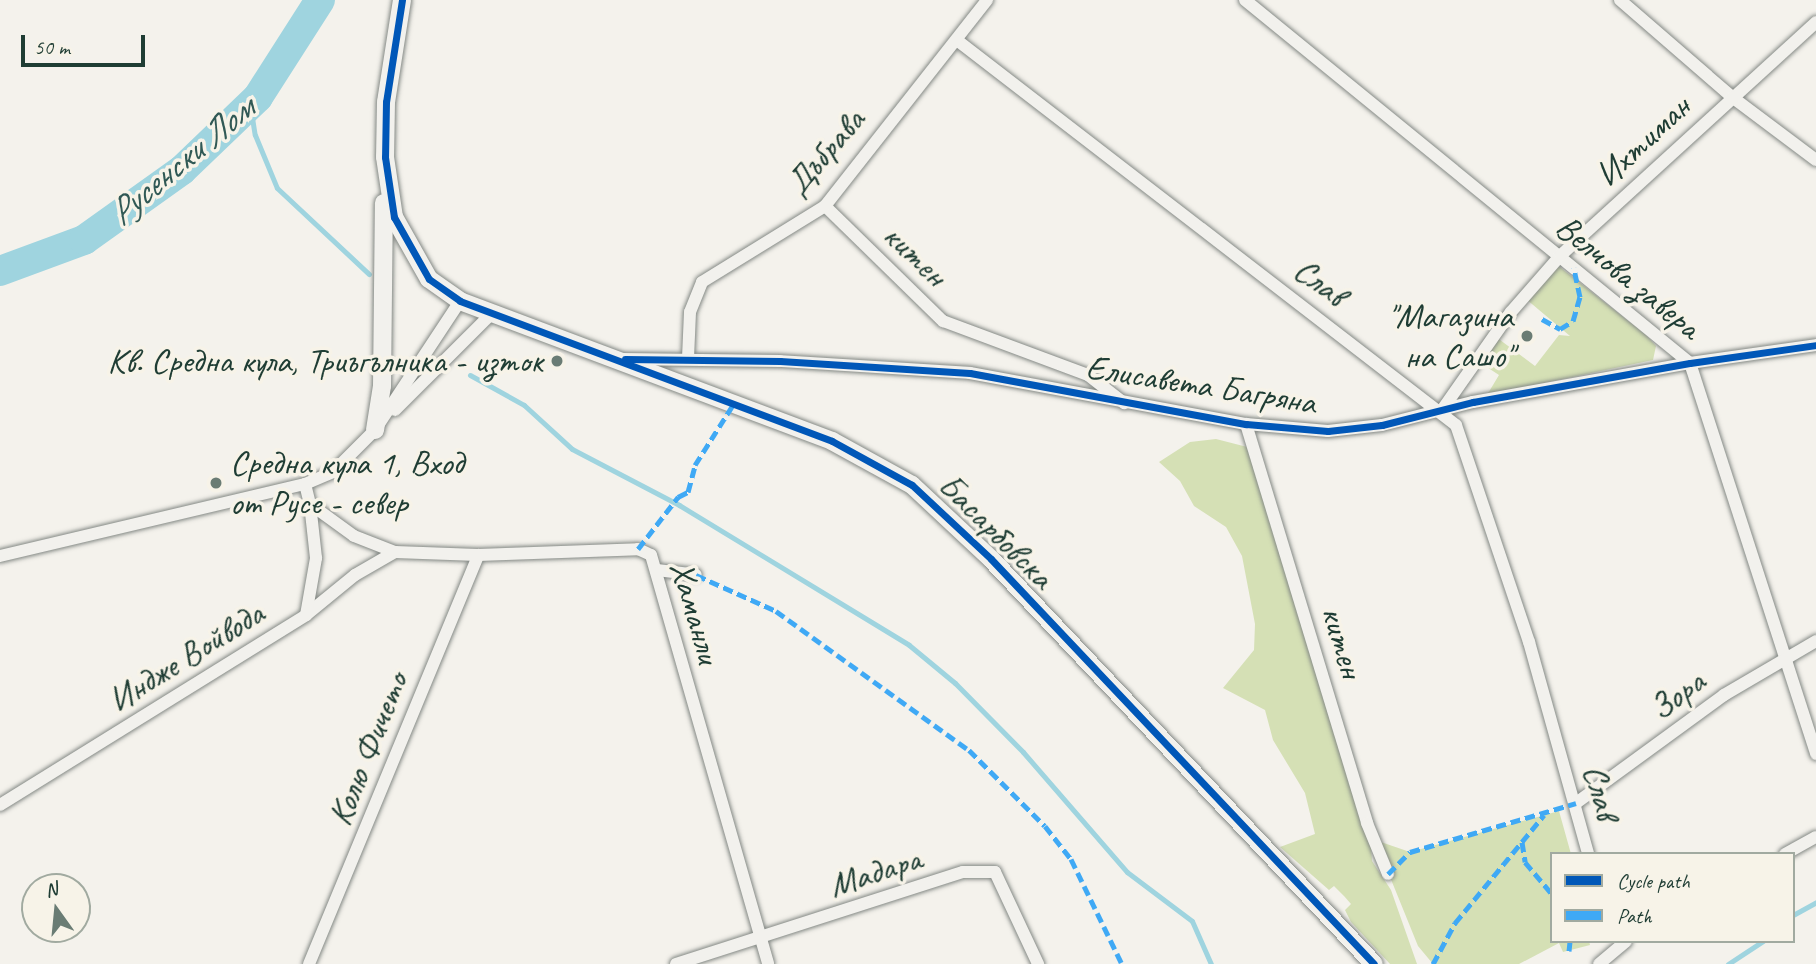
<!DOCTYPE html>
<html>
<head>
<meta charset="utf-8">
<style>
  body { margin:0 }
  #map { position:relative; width:1816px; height:964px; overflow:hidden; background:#f4f2ec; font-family:Caveat,sans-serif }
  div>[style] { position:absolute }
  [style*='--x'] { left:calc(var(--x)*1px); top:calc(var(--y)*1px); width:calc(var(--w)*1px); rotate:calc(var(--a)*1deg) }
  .green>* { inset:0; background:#d5e0b5 }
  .stream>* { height:5px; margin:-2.5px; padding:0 2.5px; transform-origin:2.5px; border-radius:2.5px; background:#9fd4df }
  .river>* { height:30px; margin:-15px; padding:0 15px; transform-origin:15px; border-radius:15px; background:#9fd4df }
  .roads { filter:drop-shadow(0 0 2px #848985) drop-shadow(0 0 2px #848985) }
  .street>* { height:12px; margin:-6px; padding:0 6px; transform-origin:6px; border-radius:6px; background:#f2f1ed }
  .secondary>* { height:18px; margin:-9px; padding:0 9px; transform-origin:9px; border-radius:9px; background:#f2f1ed }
  .quiet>* { height:5px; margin-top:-2.5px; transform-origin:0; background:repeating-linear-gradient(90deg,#3fa9f5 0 10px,transparent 0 15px) }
  .cycleway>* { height:7px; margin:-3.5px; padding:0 3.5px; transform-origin:3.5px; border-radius:3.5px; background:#0057b8 }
  .dots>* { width:19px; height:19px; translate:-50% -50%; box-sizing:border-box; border:4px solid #f7f3e8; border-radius:50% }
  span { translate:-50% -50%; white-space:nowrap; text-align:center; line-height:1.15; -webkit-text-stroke:7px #f7f3e8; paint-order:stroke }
  .street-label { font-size:35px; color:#1f3d34 }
  .poi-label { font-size:35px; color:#1f3d34 }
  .right { translate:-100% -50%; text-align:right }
  .left { translate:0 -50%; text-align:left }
  .water-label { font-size:37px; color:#315955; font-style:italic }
  .legend { position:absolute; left:1550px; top:852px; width:245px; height:91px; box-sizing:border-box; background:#f7f3e8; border:2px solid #a1aaa0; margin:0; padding:9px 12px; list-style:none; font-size:21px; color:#1f3d34 }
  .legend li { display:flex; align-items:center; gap:14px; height:35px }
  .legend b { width:35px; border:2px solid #a1aaa0 }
  .north { position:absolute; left:21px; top:873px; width:70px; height:70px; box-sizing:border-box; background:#f7f3e8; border:2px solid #a1aaa0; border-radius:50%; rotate:345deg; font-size:19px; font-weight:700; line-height:28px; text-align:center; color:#1f3d34 }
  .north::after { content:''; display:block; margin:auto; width:24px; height:32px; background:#6a7c74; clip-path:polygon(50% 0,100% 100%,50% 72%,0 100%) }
  .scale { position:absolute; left:21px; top:35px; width:124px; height:32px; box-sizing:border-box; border:4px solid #1f3d34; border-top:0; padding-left:9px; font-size:21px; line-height:24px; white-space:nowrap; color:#1f3d34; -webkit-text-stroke:5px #f7f3e8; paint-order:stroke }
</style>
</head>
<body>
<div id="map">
  <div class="green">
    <i style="clip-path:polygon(1556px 264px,1646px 335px,1656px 346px,1653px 360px,1487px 395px,1499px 375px,1479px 362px,1496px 337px,1535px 366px,1559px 335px,1570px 336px,1526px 299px)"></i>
    <i style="clip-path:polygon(1216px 439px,1255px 449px,1370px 834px,1372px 861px,1391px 890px,1417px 964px,1390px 964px,1351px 922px,1345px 910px,1351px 904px,1344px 896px,1334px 886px,1329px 890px,1280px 847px,1315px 834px,1305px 793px,1273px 740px,1265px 710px,1223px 688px,1254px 650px,1255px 624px,1242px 556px,1226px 527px,1194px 506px,1180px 481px,1159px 462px,1190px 442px)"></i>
    <i style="clip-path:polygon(1559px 811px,1571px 854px,1552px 854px,1552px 941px,1589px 941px,1590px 945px,1563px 952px,1559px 943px,1519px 964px,1433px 964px,1418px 946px,1375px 840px,1410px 852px)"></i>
  </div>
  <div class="stream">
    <i style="--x:250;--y:105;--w:30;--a:81"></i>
    <i style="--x:255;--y:135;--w:57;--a:67.5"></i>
    <i style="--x:277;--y:188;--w:126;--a:43.1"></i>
    <i style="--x:470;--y:375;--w:62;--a:29.1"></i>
    <i style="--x:524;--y:405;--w:65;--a:42.5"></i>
    <i style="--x:572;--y:449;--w:121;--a:27.6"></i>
    <i style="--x:679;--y:505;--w:269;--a:31.3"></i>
    <i style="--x:909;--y:645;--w:60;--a:39.6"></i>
    <i style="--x:955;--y:683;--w:97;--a:45.4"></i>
    <i style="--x:1023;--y:752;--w:159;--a:49.1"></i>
    <i style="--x:1127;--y:872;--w:81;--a:37"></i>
    <i style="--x:1192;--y:921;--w:47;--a:66.2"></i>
    <i style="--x:1793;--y:915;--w:26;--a:-29"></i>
    <i style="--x:1728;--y:964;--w:42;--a:-33.3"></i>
  </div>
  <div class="river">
    <i style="--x:0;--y:271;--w:90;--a:-20.3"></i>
    <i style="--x:84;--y:240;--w:120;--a:-35.5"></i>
    <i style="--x:182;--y:170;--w:105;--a:-43.8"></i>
    <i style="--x:258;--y:97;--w:115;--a:-57.4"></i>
  </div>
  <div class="roads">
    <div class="street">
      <i style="--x:1245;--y:0;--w:574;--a:39.21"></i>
      <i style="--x:1690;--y:363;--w:411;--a:72.1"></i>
      <i style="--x:1620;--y:0;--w:148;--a:40.9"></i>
      <i style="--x:1732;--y:97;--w:105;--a:36.9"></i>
      <i style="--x:958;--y:41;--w:629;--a:37.64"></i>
      <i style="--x:1456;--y:425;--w:229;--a:71.4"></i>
      <i style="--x:1529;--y:642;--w:220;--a:74.4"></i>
      <i style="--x:825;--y:206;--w:165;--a:44.3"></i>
      <i style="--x:943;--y:321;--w:155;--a:20.4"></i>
      <i style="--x:1088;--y:375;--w:46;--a:37.9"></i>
      <i style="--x:688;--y:358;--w:46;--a:-87.5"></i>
      <i style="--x:690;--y:312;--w:32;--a:-68"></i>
      <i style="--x:702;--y:282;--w:145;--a:-31.7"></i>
      <i style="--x:825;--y:206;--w:262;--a:-51.8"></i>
      <i style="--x:622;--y:359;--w:158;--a:0.7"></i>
      <i style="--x:780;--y:361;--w:190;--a:3.6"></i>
      <i style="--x:970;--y:373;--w:281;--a:10.5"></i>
      <i style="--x:1246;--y:424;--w:82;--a:4.9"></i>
      <i style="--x:1328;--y:431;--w:54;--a:-6.3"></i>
      <i style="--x:1382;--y:425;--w:94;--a:-14.2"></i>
      <i style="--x:1473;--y:402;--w:220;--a:-10.2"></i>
      <i style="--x:1690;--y:363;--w:127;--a:-8.1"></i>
      <i style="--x:395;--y:410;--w:137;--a:-45"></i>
      <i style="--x:1442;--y:410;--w:120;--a:-54.9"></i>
      <i style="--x:1511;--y:312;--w:74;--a:-48.8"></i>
      <i style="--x:1560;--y:256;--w:347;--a:-42.4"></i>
      <i style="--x:1246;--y:424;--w:417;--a:73.1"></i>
      <i style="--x:1367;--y:823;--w:55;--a:67.6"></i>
      <i style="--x:305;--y:484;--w:21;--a:76"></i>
      <i style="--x:310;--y:504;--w:54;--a:36"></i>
      <i style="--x:354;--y:536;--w:44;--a:21.3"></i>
      <i style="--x:395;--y:552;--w:83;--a:2.1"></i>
      <i style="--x:478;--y:555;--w:160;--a:-2.1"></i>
      <i style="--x:638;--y:549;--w:14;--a:25"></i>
      <i style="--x:651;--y:555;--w:425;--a:74"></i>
      <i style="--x:0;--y:556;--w:313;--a:-13.3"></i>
      <i style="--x:305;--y:484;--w:30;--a:-23"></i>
      <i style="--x:333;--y:472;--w:59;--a:-45"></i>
      <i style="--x:375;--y:430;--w:154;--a:-56.6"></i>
      <i style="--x:657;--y:570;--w:39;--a:7"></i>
      <i style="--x:306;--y:615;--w:63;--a:-39.2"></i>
      <i style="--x:355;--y:575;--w:46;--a:-29.9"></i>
      <i style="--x:1576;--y:803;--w:183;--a:-36.1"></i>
      <i style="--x:1724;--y:695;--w:107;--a:-30.4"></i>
      <i style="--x:0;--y:805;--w:360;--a:-31.8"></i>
      <i style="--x:306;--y:615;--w:58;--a:-80"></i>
      <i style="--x:316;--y:558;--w:54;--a:-96.3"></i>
      <i style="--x:1785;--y:854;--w:35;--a:-29"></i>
      <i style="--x:309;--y:964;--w:443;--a:-67.5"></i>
      <i style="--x:676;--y:964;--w:301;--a:-17.8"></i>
      <i style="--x:963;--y:872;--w:32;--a:0"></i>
      <i style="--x:995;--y:872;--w:102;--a:64.9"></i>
      <i style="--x:1599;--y:964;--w:35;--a:-40"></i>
    </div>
    <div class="secondary">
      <i style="--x:402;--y:0;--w:103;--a:98.9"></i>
      <i style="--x:386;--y:102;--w:55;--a:91"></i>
      <i style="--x:385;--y:157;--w:61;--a:81.5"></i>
      <i style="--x:394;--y:217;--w:71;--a:60.6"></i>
      <i style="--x:429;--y:279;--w:38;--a:35"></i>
      <i style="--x:460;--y:301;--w:397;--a:20.6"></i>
      <i style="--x:832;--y:441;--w:91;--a:28.8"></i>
      <i style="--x:912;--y:485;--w:108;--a:43.1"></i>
      <i style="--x:991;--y:559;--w:557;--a:46.6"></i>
      <i style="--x:375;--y:430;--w:45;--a:-81"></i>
      <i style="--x:382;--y:386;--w:183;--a:-89.4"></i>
    </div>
  </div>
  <div class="quiet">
    <i style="--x:1542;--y:319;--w:21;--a:29"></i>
    <i style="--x:1560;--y:329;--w:15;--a:-32"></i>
    <i style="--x:1573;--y:321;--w:25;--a:-74"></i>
    <i style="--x:1580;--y:297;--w:30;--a:-102"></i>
    <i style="--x:638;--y:549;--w:66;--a:-52.4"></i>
    <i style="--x:678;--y:497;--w:11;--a:-27"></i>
    <i style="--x:688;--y:492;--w:28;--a:-75"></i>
    <i style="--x:695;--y:465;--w:71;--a:-57.7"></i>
    <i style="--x:696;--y:575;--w:88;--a:24.2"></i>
    <i style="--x:776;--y:611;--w:238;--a:35.8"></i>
    <i style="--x:969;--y:750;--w:107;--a:45"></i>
    <i style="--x:1045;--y:826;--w:42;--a:51.8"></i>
    <i style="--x:1071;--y:859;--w:117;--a:64.1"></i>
    <i style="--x:1522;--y:842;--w:20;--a:81"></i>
    <i style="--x:1525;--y:862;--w:42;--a:49.8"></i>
    <i style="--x:1388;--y:874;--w:31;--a:-45"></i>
    <i style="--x:1410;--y:852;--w:173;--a:-16.4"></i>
    <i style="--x:1569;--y:951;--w:10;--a:-84"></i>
    <i style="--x:1433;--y:964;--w:47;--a:-61.8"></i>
    <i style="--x:1455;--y:923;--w:140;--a:-50.5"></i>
  </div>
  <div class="cycleway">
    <i style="--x:402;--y:0;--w:103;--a:98.9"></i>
    <i style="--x:386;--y:102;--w:55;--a:91"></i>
    <i style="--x:385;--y:157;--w:61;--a:81.5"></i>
    <i style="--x:394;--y:217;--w:71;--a:60.6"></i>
    <i style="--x:429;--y:279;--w:38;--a:35"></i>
    <i style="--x:460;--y:301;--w:397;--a:20.6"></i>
    <i style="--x:832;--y:441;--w:91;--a:28.8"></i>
    <i style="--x:912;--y:485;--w:108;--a:43.1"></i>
    <i style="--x:991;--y:559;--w:557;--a:46.6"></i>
    <i style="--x:625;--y:359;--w:155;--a:0.7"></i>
    <i style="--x:780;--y:361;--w:190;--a:3.6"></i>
    <i style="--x:970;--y:373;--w:281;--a:10.5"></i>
    <i style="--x:1246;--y:424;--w:82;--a:4.9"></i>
    <i style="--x:1328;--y:431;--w:54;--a:-6.3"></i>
    <i style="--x:1382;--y:425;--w:94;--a:-14.2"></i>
    <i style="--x:1473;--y:402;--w:220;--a:-10.2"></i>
    <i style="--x:1690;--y:363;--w:127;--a:-8.1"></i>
  </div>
  <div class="dots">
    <i style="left:1527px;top:336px;background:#6a7c74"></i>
    <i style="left:557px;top:361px;background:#6a7c74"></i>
    <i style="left:216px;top:483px;background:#6a7c74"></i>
  </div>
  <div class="street-label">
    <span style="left:1643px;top:141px;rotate:-43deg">Ихтиман</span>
    <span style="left:825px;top:152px;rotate:-49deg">Дъбрава</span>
    <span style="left:915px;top:255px;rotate:44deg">китен</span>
    <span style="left:1628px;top:277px;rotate:39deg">Велчова завера</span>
    <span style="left:1320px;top:282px;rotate:37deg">Слав</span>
    <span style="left:1201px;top:385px;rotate:9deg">Елисавета Багряна</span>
    <span style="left:996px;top:531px;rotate:45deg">Басарбовска</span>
    <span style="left:695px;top:612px;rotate:74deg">Хаманли</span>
    <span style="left:1342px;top:642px;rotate:73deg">китен</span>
    <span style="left:186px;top:657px;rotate:-32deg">Индже Войвода</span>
    <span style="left:1677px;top:695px;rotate:-36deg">Зора</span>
    <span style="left:368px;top:749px;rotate:-68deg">Колю Фичето</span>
    <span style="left:1601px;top:792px;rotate:75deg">Слав</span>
    <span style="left:875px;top:872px;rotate:-18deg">Мадара</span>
  </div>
  <div class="poi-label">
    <span class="right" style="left:1513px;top:336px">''Магазина<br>на Сашо''</span>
    <span class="right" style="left:543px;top:361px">Кв. Средна кула, Триъгълника - изток</span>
    <span class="left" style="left:230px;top:483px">Средна кула 1, Вход<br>от Русе - север</span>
  </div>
  <div class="water-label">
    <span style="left:181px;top:161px;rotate:-40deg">Русенски Лом</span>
  </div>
  <ul class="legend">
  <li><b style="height:9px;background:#0057b8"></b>Cycle path</li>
  <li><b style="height:9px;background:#3fa9f5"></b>Path</li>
  </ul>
  <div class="north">N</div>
  <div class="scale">50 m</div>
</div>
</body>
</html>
